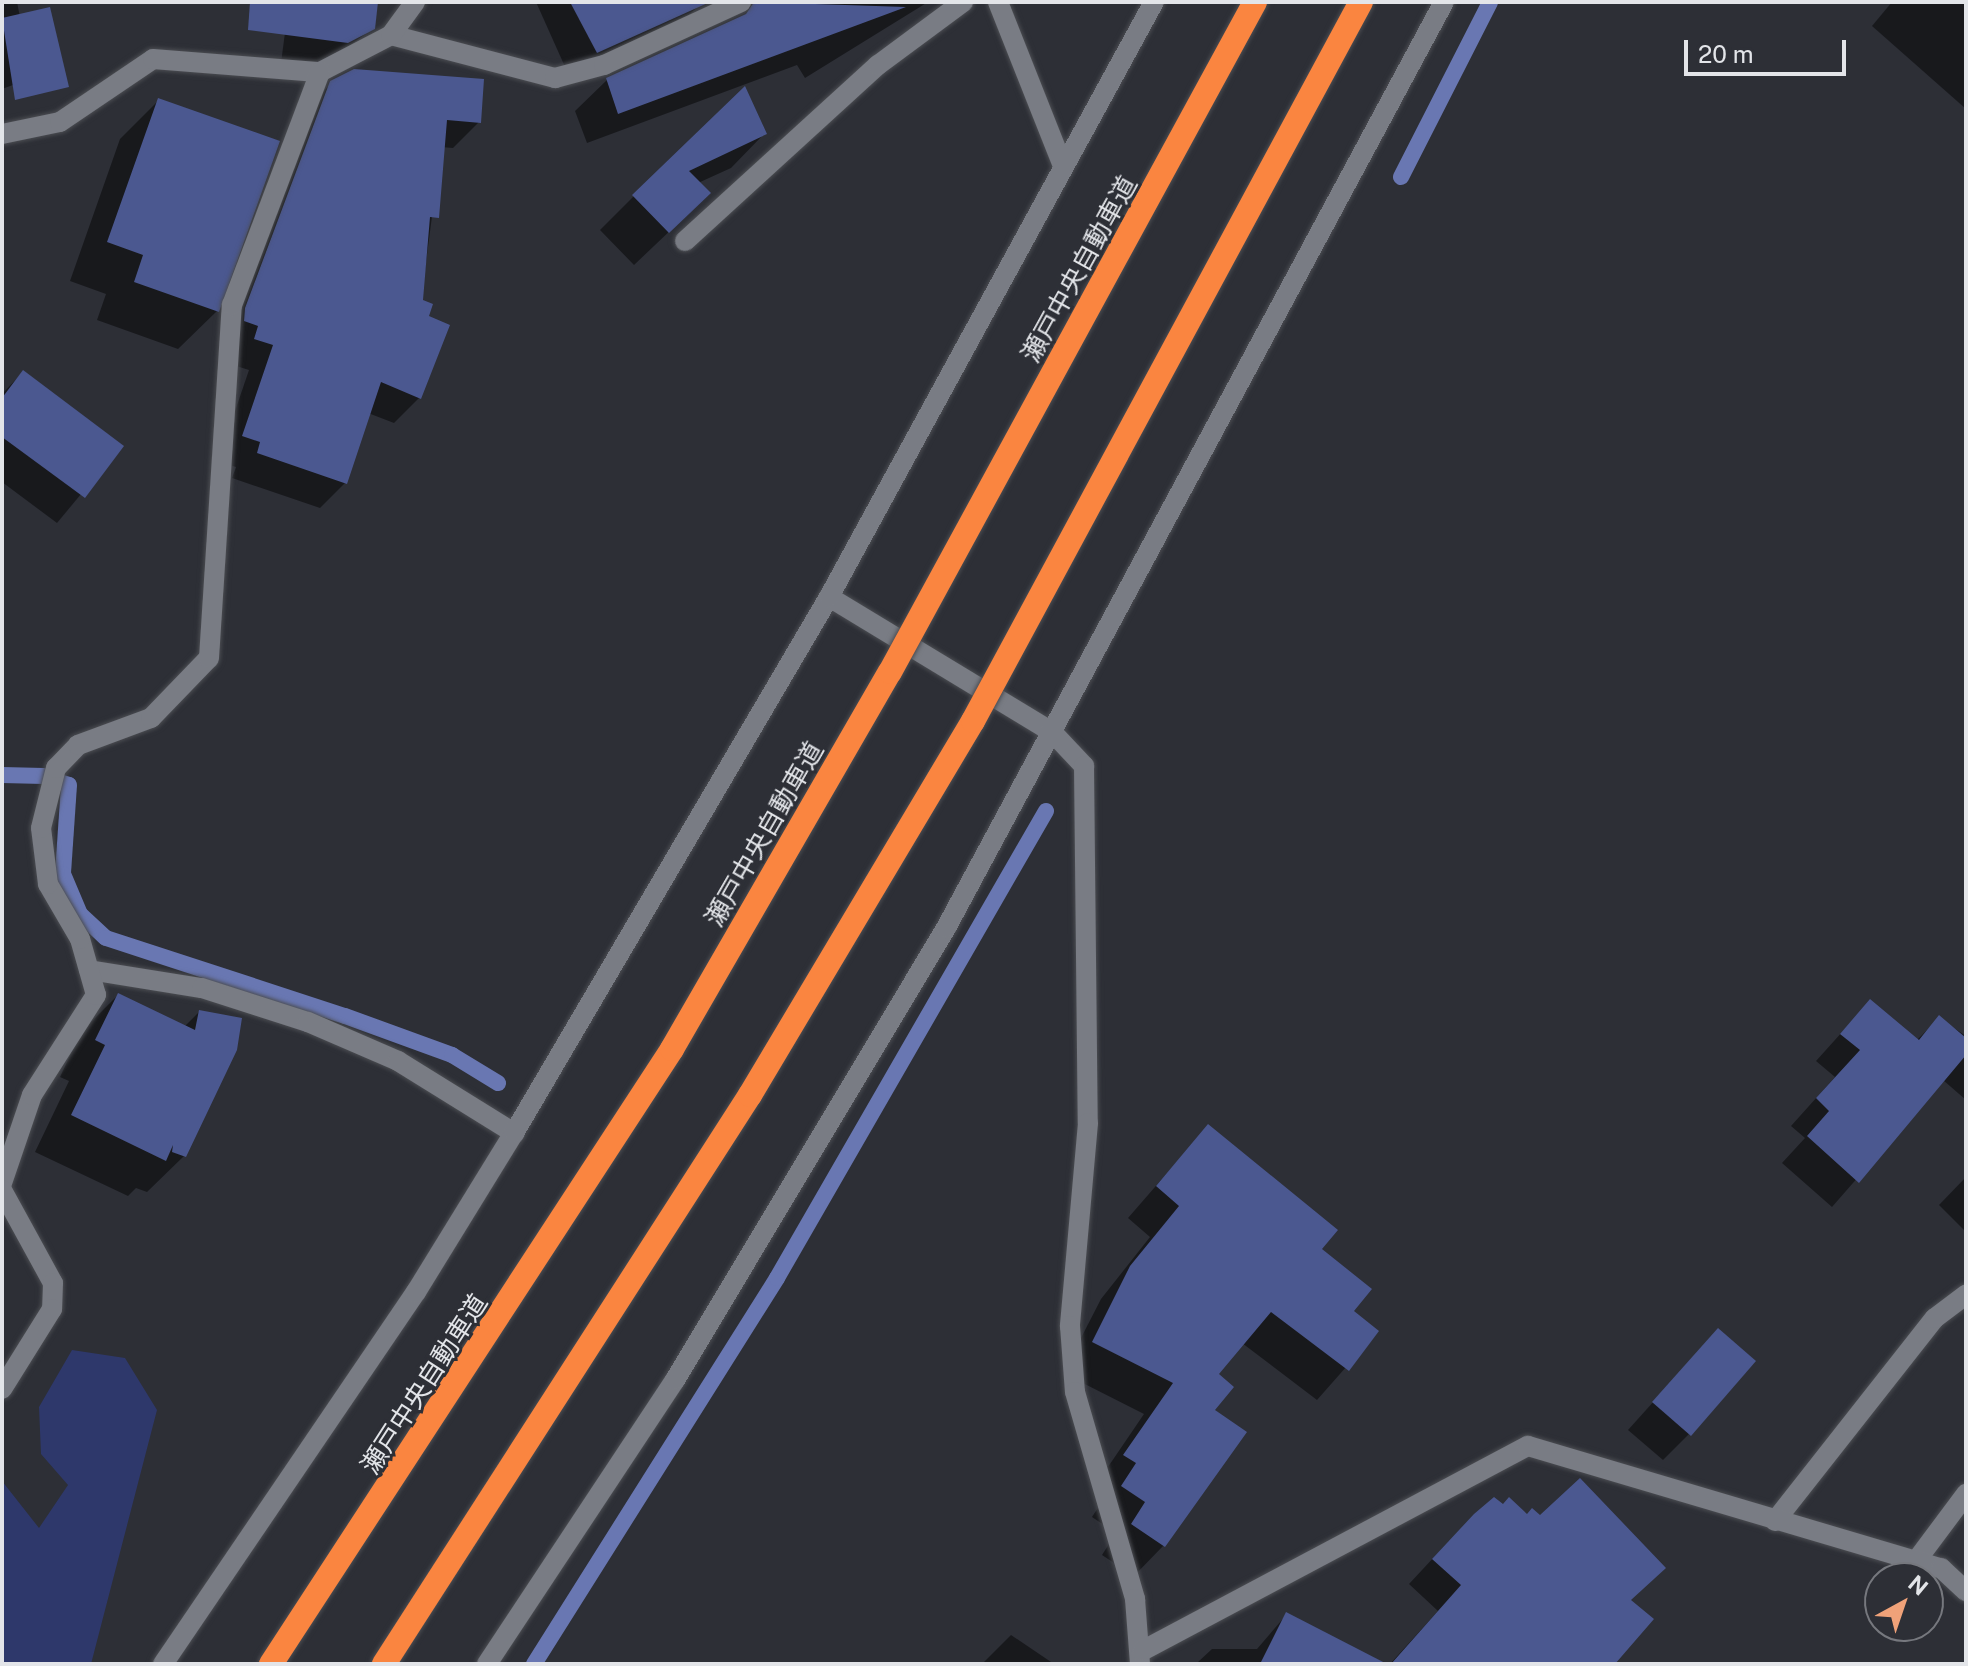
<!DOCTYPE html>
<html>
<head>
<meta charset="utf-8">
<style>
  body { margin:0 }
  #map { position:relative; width:1968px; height:1666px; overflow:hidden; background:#2d2f36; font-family:"Public Sans","Noto Sans JP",sans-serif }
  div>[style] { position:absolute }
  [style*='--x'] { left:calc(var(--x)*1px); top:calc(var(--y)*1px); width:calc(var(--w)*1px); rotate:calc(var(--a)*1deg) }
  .green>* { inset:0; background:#2e386b }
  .shadow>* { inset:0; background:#0007 }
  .stream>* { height:16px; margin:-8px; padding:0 8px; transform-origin:8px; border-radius:8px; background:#6977b2 }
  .building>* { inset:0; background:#4b5890 }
  .roads { filter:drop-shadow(0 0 2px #4b4d52) drop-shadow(0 0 2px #4b4d52) }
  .street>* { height:20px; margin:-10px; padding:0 10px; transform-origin:10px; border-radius:10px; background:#797c84 }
  .bridges { filter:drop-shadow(0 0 2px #4b4d52) drop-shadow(0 0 2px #4b4d52) }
  .highway-bridge>* { height:24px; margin:-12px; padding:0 12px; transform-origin:12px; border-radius:12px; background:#fa8540 }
  span { translate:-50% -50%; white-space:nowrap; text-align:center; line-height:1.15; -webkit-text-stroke:6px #2d2f36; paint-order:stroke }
  .street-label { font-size:26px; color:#e3e5e9 }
  .frame { position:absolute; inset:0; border:4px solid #e3e5e9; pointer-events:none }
  .north { position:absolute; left:1864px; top:1562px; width:80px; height:80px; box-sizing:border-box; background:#2d2f36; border:2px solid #76787e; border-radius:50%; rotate:40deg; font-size:22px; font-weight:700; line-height:32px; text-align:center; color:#e3e5e9 }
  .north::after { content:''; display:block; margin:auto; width:28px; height:36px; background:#f0a279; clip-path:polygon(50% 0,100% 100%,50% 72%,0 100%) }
  .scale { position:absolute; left:1684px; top:40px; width:162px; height:36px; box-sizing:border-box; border:4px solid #e3e5e9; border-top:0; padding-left:10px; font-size:24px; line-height:28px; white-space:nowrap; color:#e3e5e9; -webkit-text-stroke:6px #2d2f36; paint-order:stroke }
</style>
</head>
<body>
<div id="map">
  <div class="green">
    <i style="clip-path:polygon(72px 1350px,125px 1358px,157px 1410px,91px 1664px,2px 1664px,2px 1481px,39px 1528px,68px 1485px,41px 1454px,39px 1407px)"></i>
  </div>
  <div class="shadow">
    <i style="clip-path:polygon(2px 2px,17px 2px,32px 78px,2px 89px)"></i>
    <i style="clip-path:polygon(289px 2px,376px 2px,373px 28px,320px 68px,281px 63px)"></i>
    <i style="clip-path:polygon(536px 2px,695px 2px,698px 6px,672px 32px,570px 78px)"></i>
    <i style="clip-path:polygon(798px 2px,928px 2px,805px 78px,797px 65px,587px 143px,575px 111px,607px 80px)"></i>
    <i style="clip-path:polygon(1892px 2px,1966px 2px,1966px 109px,1872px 26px)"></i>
    <i style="clip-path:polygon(332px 83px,479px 122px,453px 148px,441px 147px,421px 301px,419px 398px,394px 423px,368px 413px,345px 483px,320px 508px,232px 478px,236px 467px,218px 461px,249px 370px,230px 364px,219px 346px,305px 109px)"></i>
    <i style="clip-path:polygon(159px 100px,217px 311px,178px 349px,97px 320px,106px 294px,70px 281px,120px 139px)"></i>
    <i style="clip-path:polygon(764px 134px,731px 168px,698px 183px,674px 227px,634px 265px,600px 230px,634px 196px)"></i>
    <i style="clip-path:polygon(23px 372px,121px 446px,57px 523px,2px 482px,2px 394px)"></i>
    <i style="clip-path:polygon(118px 995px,184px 1027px,199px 1012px,184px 1156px,147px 1192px,136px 1188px,128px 1196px,35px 1152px,69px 1081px,60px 1077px,81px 1032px)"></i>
    <i style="clip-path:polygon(1870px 1001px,1917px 1040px,1939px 1018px,1966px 1036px,1966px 1100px,1943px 1080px,1832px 1207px,1782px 1163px,1805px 1138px,1791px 1126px,1835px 1077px,1816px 1061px)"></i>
    <i style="clip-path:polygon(1208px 1126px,1319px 1250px,1351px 1312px,1377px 1332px,1317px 1400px,1242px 1343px,1216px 1374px,1212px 1410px,1164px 1545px,1134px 1576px,1102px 1555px,1116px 1533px,1092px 1517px,1107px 1494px,1095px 1486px,1144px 1414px,1063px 1373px,1101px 1299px,1150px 1237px,1128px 1218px)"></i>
    <i style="clip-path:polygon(1966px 1177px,1966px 1232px,1939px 1205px)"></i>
    <i style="clip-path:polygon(1718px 1330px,1689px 1434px,1663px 1460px,1628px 1430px)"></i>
    <i style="clip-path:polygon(1449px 1541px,1629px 1601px,1606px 1664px,1390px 1664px,1438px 1611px,1409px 1584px)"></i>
    <i style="clip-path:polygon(1287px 1614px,1383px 1664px,1183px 1664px,1198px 1662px,1212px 1649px,1257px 1649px)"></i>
    <i style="clip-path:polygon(1011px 1635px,1054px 1664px,982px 1664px)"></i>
  </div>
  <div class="stream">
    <i style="--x:1401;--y:177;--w:196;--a:-63"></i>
    <i style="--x:2;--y:775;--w:42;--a:1.4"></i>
    <i style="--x:63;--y:783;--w:6;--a:18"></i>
    <i style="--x:69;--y:785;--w:89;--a:93.9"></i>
    <i style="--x:63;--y:874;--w:43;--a:67"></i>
    <i style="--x:80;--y:914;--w:35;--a:43"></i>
    <i style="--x:106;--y:938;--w:251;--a:18.1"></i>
    <i style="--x:345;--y:1016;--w:114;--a:20"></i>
    <i style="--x:452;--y:1055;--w:54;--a:31.3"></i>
    <i style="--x:534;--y:1664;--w:456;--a:-57.8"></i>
    <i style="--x:777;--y:1278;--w:539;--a:-60.06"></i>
  </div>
  <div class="building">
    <i style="clip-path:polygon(250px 2px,378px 2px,375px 29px,348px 43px,248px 30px)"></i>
    <i style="clip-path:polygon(570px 2px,710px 2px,597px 53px)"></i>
    <i style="clip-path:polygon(754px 2px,906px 7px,618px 114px,606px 78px,746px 14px)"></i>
    <i style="clip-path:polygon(50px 7px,69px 87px,15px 100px,2px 18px)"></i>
    <i style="clip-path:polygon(354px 69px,484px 79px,481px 123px,447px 120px,439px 218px,430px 217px,423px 300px,433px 304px,429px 316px,450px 325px,421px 399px,381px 382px,347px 484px,257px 453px,260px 442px,242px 436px,273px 345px,254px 339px,258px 326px,244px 321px,245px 308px,330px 81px)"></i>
    <i style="clip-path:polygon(745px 86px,767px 134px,689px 171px,711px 193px,669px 233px,632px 195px)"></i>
    <i style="clip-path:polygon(158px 98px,280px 141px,219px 312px,134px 282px,143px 255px,107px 242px)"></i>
    <i style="clip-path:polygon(23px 370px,124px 446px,85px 498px,2px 437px,2px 398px)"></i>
    <i style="clip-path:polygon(118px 993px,195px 1030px,199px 1010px,242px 1018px,237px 1050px,186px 1157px,172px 1152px,173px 1145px,166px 1161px,71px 1115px,105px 1045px,95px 1040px)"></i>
    <i style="clip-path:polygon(1870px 999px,1919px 1040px,1939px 1015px,1966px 1038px,1966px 1055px,1859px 1183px,1807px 1136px,1829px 1111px,1816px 1098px,1860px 1050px,1840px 1034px)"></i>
    <i style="clip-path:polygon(1208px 1124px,1338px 1230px,1322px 1249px,1372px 1289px,1354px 1311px,1379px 1331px,1349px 1371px,1271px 1312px,1219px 1374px,1234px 1387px,1215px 1410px,1247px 1432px,1165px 1547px,1131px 1524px,1145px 1502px,1121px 1486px,1136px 1463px,1123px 1455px,1173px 1383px,1092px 1342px,1130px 1266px,1179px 1206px,1156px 1186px)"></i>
    <i style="clip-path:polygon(1718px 1328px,1756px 1361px,1691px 1436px,1652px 1402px)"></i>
    <i style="clip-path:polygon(1580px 1478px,1666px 1568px,1631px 1600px,1654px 1619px,1615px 1664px,1391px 1664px,1461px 1585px,1432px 1559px,1474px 1514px,1494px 1497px,1503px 1504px,1509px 1497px,1527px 1514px,1532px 1508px,1540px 1515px)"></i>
    <i style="clip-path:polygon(1286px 1612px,1387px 1664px,1260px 1664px)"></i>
  </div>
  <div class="roads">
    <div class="street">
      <i style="--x:998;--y:2;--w:176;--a:68.4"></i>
      <i style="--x:391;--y:35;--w:170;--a:14.7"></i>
      <i style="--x:555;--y:78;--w:51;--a:-14.9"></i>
      <i style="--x:604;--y:65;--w:151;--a:-24.7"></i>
      <i style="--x:2;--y:134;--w:59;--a:-11.7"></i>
      <i style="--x:60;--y:122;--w:112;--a:-34.1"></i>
      <i style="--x:153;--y:59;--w:168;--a:4.5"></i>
      <i style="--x:320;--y:72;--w:80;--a:-27.5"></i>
      <i style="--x:391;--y:35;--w:41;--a:-54"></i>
      <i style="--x:685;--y:241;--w:261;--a:-42.4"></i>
      <i style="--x:878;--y:65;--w:106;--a:-36.5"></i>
      <i style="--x:829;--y:597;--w:261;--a:31.2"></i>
      <i style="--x:1052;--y:732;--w:47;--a:46.7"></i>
      <i style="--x:1084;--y:766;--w:357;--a:89.4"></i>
      <i style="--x:1088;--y:1123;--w:204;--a:95.1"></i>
      <i style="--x:1070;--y:1326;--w:66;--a:85.7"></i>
      <i style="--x:1075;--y:1392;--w:216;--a:73.8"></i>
      <i style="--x:1135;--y:1599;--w:65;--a:85.6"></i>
      <i style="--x:89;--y:970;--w:114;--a:9.1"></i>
      <i style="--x:202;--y:988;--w:111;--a:17.8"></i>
      <i style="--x:308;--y:1022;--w:98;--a:23.4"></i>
      <i style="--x:398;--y:1061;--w:137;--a:31.8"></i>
      <i style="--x:2;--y:1183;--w:93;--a:-71.2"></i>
      <i style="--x:32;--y:1095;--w:119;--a:-57.4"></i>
      <i style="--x:96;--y:995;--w:58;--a:-105.9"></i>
      <i style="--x:80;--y:939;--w:64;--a:-120.2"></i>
      <i style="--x:48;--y:884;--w:56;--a:-97.1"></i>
      <i style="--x:41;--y:828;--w:62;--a:-76"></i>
      <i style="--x:56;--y:768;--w:32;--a:-46"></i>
      <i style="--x:78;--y:745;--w:78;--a:-20.3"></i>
      <i style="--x:151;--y:718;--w:83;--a:-46"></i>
      <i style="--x:209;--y:658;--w:354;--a:-86.3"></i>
      <i style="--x:232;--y:305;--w:249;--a:-69.3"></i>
      <i style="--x:2;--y:1190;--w:106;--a:61.3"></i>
      <i style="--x:53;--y:1283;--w:26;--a:92"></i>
      <i style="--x:52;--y:1309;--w:94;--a:122"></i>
      <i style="--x:1775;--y:1521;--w:258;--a:-51.8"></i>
      <i style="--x:1935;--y:1318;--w:39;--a:-37"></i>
      <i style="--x:1916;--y:1561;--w:84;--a:-53.3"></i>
      <i style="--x:1142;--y:1651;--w:437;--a:-28"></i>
      <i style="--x:1528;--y:1446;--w:431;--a:16.5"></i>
      <i style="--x:1941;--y:1568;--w:34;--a:43"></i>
      <i style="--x:163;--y:1664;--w:450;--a:-55.8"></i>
      <i style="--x:416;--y:1292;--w:187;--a:-58.4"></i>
      <i style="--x:514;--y:1133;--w:622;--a:-59.56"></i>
      <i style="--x:829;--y:597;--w:678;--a:-61.36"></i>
      <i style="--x:487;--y:1664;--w:341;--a:-56.5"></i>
      <i style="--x:675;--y:1380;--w:527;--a:-59.05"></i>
      <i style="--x:946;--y:928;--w:1051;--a:-61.73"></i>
    </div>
  </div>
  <div class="bridges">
    <div class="highway-bridge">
      <i style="--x:271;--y:1664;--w:734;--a:-56.89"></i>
      <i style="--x:672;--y:1049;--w:435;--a:-60"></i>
      <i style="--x:890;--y:672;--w:763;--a:-61.42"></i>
      <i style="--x:384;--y:1664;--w:677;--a:-57.25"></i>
      <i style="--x:750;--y:1095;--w:435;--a:-59.2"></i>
      <i style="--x:973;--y:721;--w:817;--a:-61.65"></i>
    </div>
  </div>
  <div class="street-label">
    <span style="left:1079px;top:269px;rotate:-61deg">瀬戸中央自動車道</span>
    <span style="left:764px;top:834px;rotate:-60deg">瀬戸中央自動車道</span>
    <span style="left:424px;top:1384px;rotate:-57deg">瀬戸中央自動車道</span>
  </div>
  <div class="frame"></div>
  <div class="north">N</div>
  <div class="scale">20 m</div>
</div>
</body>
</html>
